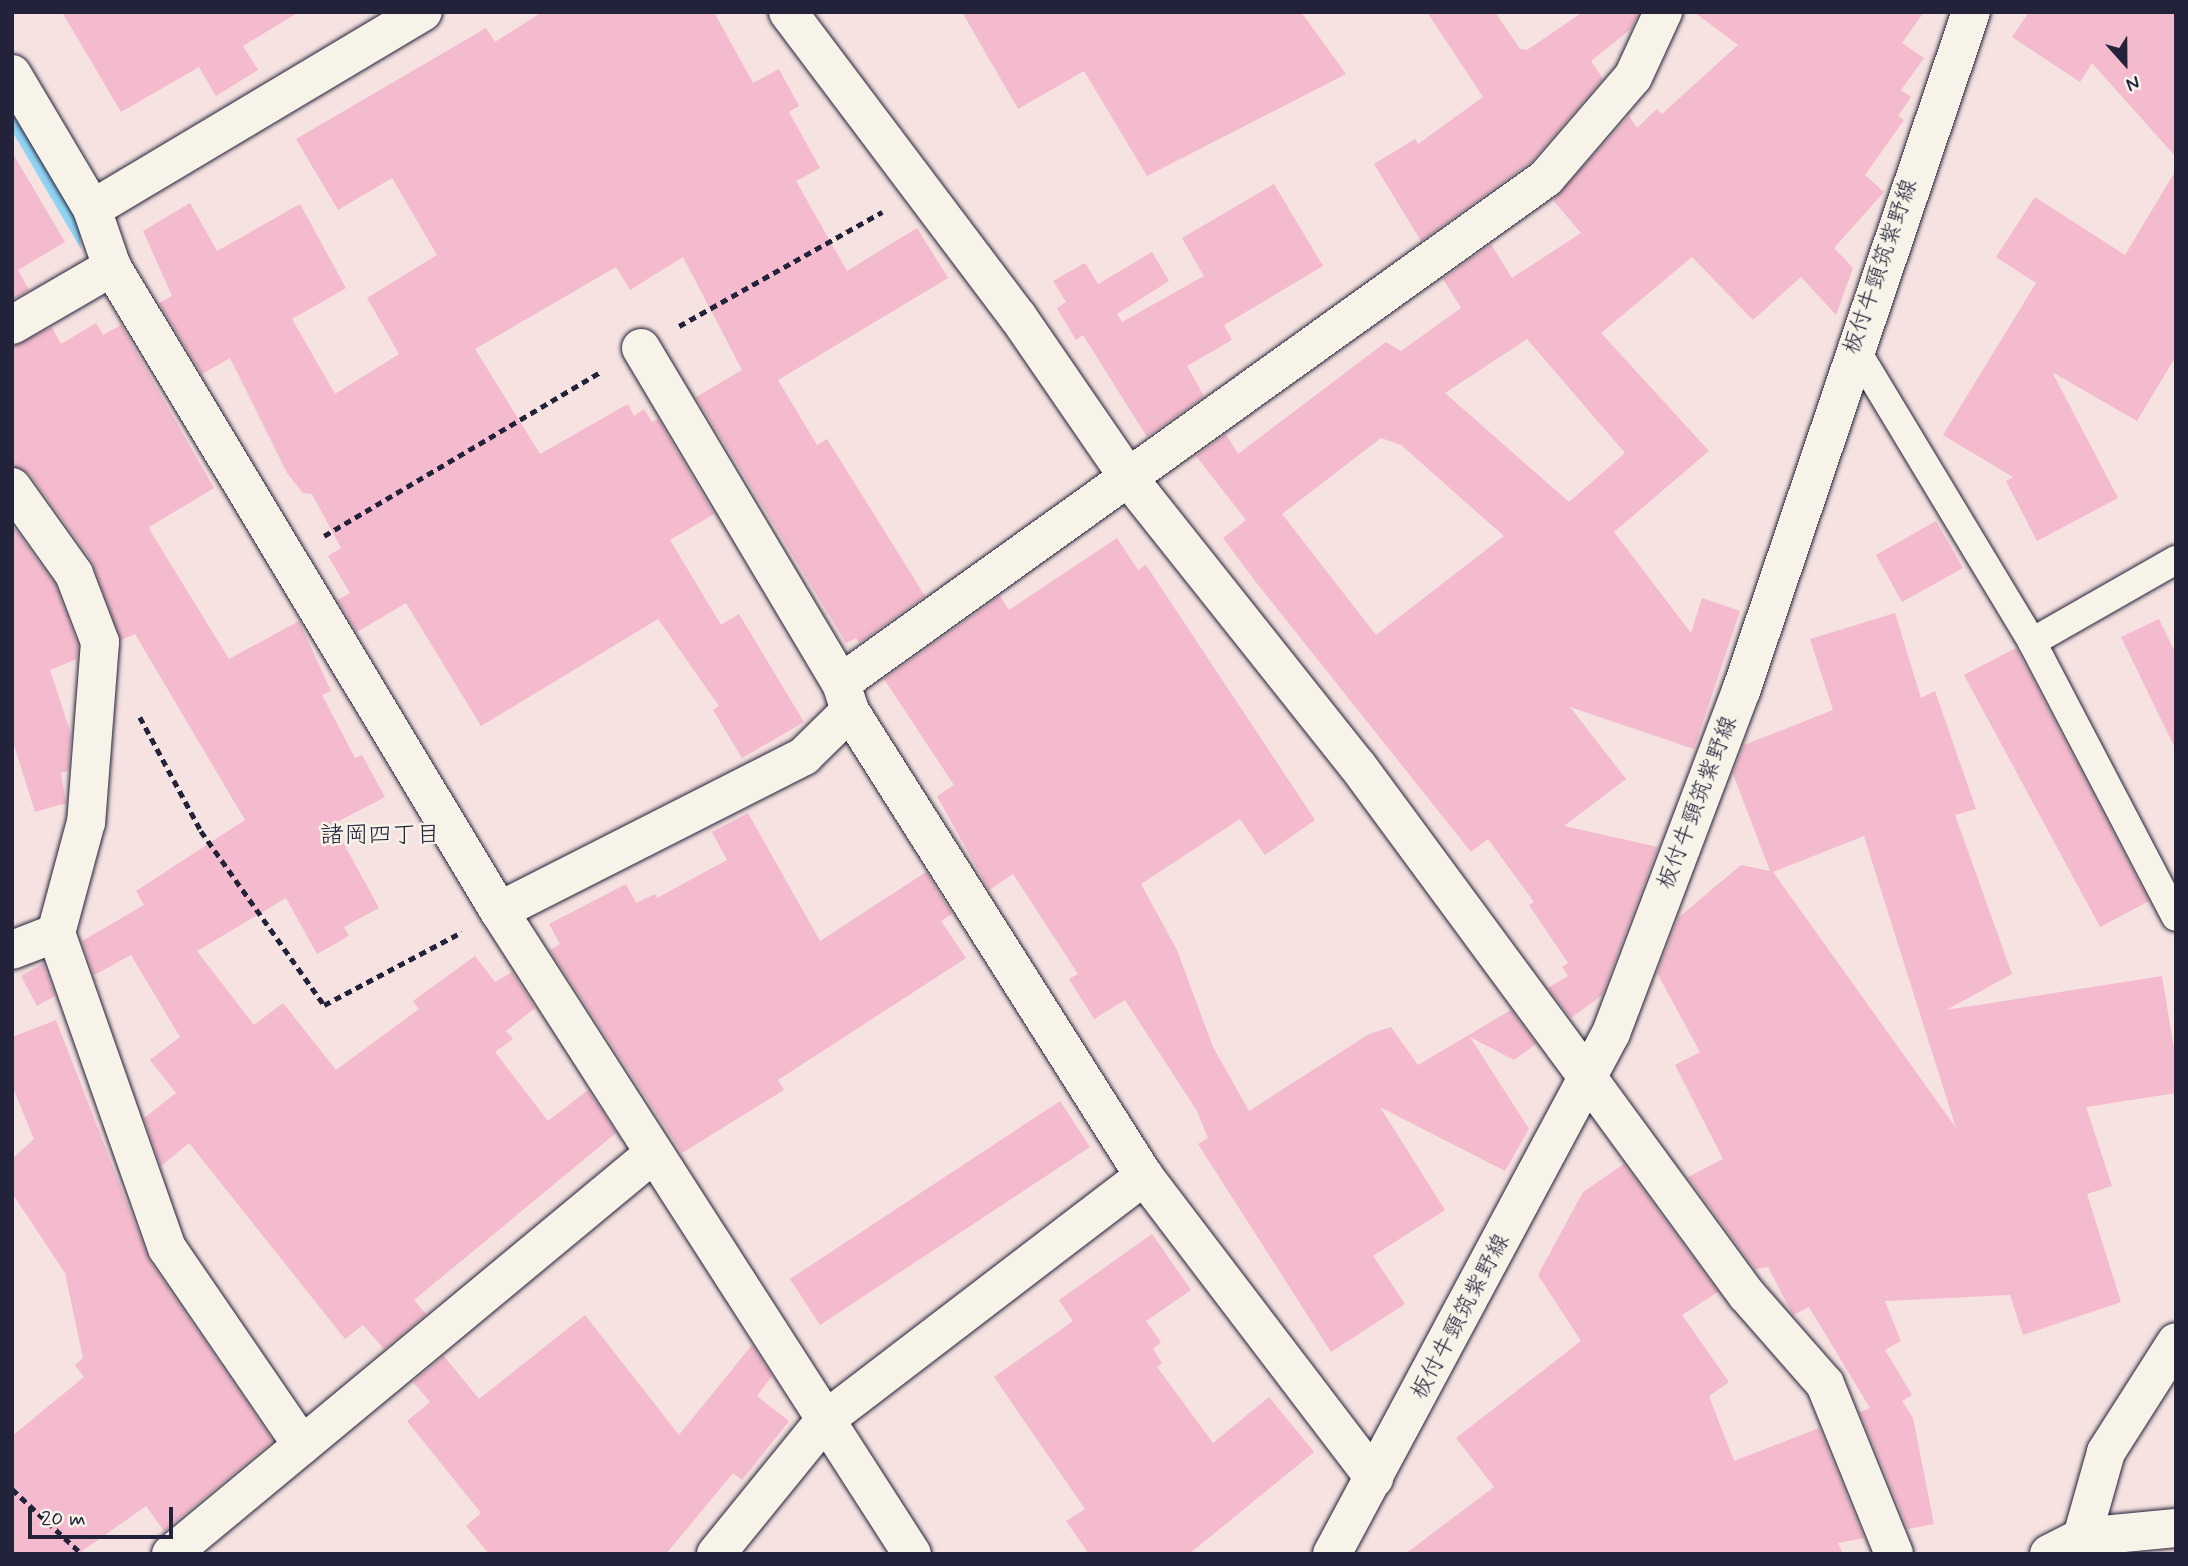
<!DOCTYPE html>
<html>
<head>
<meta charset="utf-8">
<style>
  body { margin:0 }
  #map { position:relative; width:2188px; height:1566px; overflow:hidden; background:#f6e2e0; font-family:Mynerve,"Klee One",sans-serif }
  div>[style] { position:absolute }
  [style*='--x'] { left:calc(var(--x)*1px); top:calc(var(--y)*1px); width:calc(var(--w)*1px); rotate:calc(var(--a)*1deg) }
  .water>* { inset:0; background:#91d4f3 }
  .stream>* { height:14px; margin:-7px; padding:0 7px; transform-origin:7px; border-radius:7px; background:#91d4f3 }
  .building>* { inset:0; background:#f4bacd }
  .path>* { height:4.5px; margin-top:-2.25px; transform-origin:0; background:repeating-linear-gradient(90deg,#22223b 0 7px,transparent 0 12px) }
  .roads { filter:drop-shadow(0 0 2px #22223b) drop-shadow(0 0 2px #22223b) }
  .service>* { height:28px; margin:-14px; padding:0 14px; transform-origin:14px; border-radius:14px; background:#f7f3e8 }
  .minor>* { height:38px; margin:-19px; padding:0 19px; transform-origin:19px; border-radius:19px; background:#f7f3e8 }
  .tertiary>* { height:38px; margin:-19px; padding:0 19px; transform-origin:19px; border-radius:19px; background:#f7f3e8 }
  .secondary>* { height:38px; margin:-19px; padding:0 19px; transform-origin:19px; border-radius:19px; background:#f7f3e8 }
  span { translate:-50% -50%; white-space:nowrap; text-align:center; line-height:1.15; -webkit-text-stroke:5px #f7f3e8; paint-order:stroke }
  .street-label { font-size:23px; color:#22223b }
  .neighbourhood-label { font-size:24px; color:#22223b }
  .frame { position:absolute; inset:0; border:14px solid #22223b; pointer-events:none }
  .north { position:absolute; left:2090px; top:28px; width:70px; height:70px; -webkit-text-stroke:5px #f7f3e8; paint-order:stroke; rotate:159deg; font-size:19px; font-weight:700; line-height:28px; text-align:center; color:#22223b }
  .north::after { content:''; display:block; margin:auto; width:24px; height:32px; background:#22223b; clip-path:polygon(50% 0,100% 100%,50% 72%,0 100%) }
  .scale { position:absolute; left:28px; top:1507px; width:145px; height:32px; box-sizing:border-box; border:4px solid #22223b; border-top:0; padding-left:9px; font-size:21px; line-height:24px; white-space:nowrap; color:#22223b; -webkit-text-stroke:5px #f7f3e8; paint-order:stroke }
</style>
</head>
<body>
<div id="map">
  <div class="water">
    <i style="clip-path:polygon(18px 110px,38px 142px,26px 148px,35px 165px,48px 159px,78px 212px,81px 249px,12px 131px)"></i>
  </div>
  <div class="stream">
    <i style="--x:12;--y:113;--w:77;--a:61.1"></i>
  </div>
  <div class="building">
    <i style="clip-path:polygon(62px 12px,299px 12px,243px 46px,258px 70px,216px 96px,199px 67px,121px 112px)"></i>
    <i style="clip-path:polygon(542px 12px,714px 12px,753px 83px,779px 69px,799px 106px,789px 112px,820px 168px,796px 181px,847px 271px,917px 228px,948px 278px,778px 380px,817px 445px,827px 439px,925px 596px,859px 643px,856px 638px,846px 643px,696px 397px,742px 370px,683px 257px,630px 290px,616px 267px,475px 349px,540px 454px,628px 404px,634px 416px,644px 409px,652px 422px,658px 419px,714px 514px,670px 540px,721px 625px,739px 614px,804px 722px,742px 758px,713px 710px,719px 706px,658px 619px,481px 726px,406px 603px,357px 632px,338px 600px,350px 593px,328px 556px,341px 548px,312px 494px,303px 493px,287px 473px,230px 358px,202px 374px,159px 303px,172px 296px,143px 231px,190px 203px,217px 251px,300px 204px,346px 288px,292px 319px,335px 394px,399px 354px,367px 298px,437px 255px,392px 178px,338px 210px,296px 139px,486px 28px,495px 42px)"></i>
    <i style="clip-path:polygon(962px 12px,1301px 12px,1346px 74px,1147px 176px,1084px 71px,1018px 109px)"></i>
    <i style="clip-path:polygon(1427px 12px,1495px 12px,1520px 49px,1527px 50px,1583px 12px,1639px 12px,1631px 29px,1591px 61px,1603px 79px,1531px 162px,1421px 241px,1374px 164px,1415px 139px,1418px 144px,1483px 97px)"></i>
    <i style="clip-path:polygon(evenodd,1694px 12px,1924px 12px,1902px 43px,1924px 58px,1901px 90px,1911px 97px,1898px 116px,1904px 120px,1865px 175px,1884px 192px,1834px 248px,1853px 268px,1836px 315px,1801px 277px,1753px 320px,1692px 257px,1601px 333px,1709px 451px,1614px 532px,1691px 633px,1702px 598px,1740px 611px,1694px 749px,1570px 707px,1626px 779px,1564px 826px,1658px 847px,1602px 995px,1571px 1018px,1548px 988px,1568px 976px,1562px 967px,1568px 963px,1529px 905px,1534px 902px,1488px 839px,1471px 852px,1255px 581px,1223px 538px,1246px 520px,1196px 456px,1226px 434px,1238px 454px,1386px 342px,1401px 351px,1461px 308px,1443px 279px,1491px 244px,1512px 278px,1581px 233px,1553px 200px,1629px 116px,1637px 128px,1657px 109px,1662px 114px,1738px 45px,1694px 12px,1527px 339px,1625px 453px,1569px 502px,1445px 393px,1527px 339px,1694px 12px,1381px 438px,1401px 445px,1504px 536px,1376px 635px,1282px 514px,1381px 438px)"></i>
    <i style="clip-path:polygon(2029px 12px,2176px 12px,2176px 157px,2092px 63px,2080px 82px,2012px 37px)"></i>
    <i style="clip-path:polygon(12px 152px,65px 242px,18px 270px,29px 290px,12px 300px)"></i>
    <i style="clip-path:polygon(2176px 170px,2176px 356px,2137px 421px,2052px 372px,2118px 498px,2037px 541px,2006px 481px,2013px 477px,1943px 435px,2036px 283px,1996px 257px,2035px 197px,2125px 255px)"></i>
    <i style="clip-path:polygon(1274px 184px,1323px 266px,1224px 325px,1232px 340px,1187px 366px,1204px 396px,1147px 437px,1083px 335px,1076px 340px,1057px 308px,1066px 302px,1053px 281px,1085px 263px,1098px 284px,1152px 252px,1169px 281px,1117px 314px,1122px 322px,1204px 276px,1182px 238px)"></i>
    <i style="clip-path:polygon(96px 323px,103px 335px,121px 325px,214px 488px,149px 527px,151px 532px,229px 659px,299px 621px,331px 691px,322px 695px,355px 758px,362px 755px,385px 797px,333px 824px,379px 908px,344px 927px,349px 936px,317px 954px,286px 898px,197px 951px,254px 1025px,283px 1003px,336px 1070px,419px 1009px,413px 1001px,475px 956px,495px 982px,512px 972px,535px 1008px,506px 1031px,513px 1039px,495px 1052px,548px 1121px,588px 1090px,616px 1133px,414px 1300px,426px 1314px,384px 1349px,363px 1325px,345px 1339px,189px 1143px,161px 1166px,144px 1118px,176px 1093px,150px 1060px,180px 1037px,131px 955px,94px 975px,82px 941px,144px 905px,136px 891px,245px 820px,135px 634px,121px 640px,92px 561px,30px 474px,12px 466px,12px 347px,52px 327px,61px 344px)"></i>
    <i style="clip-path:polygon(1936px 521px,1963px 568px,1902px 602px,1876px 555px)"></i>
    <i style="clip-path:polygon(12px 525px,55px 584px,78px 645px,77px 659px,50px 670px,71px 734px,68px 771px,61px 773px,66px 803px,35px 812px,12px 739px)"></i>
    <i style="clip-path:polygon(1117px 538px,1138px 570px,1146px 565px,1315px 820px,1265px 855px,1240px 819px,1141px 884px,1177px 950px,1213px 1047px,1249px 1111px,1369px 1034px,1391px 1027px,1418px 1065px,1511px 1010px,1536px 1044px,1514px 1060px,1470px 1037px,1529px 1129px,1505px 1171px,1380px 1107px,1445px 1210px,1373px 1256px,1405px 1304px,1331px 1352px,1198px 1144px,1208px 1138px,1197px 1111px,1125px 1000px,1094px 1019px,1069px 979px,1078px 974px,1013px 874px,989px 890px,937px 796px,954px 785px,884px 679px,1000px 596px,1009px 610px)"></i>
    <i style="clip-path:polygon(evenodd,1895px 613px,1921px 698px,1935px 691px,1976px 809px,1955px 815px,2012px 974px,1946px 1010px,2162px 976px,2176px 1061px,2176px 1093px,2086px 1107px,2112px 1186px,2087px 1194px,2121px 1302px,2023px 1335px,2010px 1295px,1885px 1301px,1901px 1341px,1885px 1350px,1912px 1395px,1902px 1401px,1913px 1418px,1934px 1524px,1908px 1529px,1860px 1412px,1870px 1408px,1809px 1307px,1793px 1315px,1768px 1267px,1755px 1269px,1688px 1177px,1723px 1159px,1675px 1065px,1700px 1052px,1657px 973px,1679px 917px,1741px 865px,1770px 871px,1733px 774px,1744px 745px,1833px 710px,1810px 639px,1895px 613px,1864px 836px,1920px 1014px,1956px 1128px,1773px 872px,1864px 836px)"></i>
    <i style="clip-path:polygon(2159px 619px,2176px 654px,2176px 750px,2121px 637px)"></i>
    <i style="clip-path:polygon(2016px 648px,2149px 901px,2100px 927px,1964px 675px)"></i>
    <i style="clip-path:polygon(748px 813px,820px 941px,926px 872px,952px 914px,941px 921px,966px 958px,778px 1080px,784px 1090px,682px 1153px,550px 950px,560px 944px,549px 924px,626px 884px,636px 903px,655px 894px,657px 898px,727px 860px,712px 832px)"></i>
    <i style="clip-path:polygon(43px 963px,55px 996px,37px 1006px,21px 976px)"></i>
    <i style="clip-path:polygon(56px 1020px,149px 1260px,273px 1441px,164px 1531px,146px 1506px,78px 1554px,12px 1554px,12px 1436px,84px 1377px,75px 1365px,83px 1358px,65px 1273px,12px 1193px,12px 1159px,34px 1139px,12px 1086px,12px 1037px)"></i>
    <i style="clip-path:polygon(1060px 1101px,1090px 1147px,820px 1325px,790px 1279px)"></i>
    <i style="clip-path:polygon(1624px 1164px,1718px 1292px,1682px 1315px,1729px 1382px,1709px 1396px,1734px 1461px,1819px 1428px,1864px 1538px,1838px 1543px,1843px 1554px,1405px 1554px,1494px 1487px,1456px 1438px,1581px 1341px,1538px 1275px,1583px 1192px)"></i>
    <i style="clip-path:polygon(1152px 1234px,1191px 1290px,1146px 1321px,1161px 1342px,1153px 1349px,1162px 1363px,1157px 1367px,1213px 1443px,1269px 1397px,1314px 1452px,1189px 1554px,1089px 1554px,1066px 1521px,1085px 1509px,994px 1377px,1073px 1321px,1059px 1300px)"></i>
    <i style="clip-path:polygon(585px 1315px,679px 1435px,752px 1345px,772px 1376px,757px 1396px,789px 1421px,742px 1480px,733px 1473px,666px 1554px,489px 1554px,466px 1526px,481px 1513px,407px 1421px,430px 1402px,413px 1382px,444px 1356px,479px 1399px)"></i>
  </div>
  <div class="path">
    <i style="--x:679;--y:326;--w:233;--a:-29.3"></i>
    <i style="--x:324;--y:536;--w:323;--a:-30.7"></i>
    <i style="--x:140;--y:717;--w:129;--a:61.8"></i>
    <i style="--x:201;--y:831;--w:213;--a:54.7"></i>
    <i style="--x:324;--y:1005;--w:156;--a:-27.9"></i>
    <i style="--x:12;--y:1489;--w:96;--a:42.9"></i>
  </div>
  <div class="roads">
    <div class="service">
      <i style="--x:1853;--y:345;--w:347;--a:58.9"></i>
      <i style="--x:2032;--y:642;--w:310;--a:62.4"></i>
      <i style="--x:2032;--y:642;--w:166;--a:-29.7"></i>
    </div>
    <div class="minor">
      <i style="--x:12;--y:74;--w:157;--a:59.3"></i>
      <i style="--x:92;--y:209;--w:61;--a:71"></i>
      <i style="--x:112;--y:267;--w:751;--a:59"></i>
      <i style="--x:499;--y:911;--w:764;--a:57.29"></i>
      <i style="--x:92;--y:209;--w:385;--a:-30.8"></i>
      <i style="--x:12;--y:325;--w:116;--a:-30.1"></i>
      <i style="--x:641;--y:348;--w:390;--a:59.2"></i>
      <i style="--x:841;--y:683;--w:29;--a:72"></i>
      <i style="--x:850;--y:711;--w:550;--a:57.7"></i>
      <i style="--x:1144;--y:1176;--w:380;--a:52.7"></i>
      <i style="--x:12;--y:487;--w:107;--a:54.5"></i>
      <i style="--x:74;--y:574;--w:73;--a:69.1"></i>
      <i style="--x:100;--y:642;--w:181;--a:94.4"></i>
      <i style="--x:86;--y:822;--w:115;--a:105.1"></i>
      <i style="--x:841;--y:683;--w:867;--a:-35.61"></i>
      <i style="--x:1546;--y:178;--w:133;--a:-49.3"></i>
      <i style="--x:1633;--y:77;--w:72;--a:-65.2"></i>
      <i style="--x:499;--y:911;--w:342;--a:-26.9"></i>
      <i style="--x:804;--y:756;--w:64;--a:-44.4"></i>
      <i style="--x:12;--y:950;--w:47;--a:-21.1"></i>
      <i style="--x:56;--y:933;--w:334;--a:70.6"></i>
      <i style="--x:167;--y:1248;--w:239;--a:55.6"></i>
      <i style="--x:1588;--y:1078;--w:269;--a:53.8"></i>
      <i style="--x:1747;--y:1295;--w:118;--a:48.8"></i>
      <i style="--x:1825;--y:1384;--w:183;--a:67.9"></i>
      <i style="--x:2082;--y:1537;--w:88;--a:-74.2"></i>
      <i style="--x:2106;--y:1452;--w:130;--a:-57.5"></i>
      <i style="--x:171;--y:1554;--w:625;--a:-39.68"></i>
      <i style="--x:716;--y:1554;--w:173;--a:-50.9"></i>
      <i style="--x:825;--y:1420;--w:402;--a:-37.4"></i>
      <i style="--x:2049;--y:1554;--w:37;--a:-27"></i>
      <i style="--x:2082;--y:1537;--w:94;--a:-5.5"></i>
    </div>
    <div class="tertiary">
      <i style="--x:788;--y:12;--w:382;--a:53"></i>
      <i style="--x:1018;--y:317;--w:198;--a:55.5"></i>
      <i style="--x:1130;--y:480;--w:364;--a:51.5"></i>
      <i style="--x:1357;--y:765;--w:389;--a:53.6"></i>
    </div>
    <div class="secondary">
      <i style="--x:1332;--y:1554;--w:591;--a:-61.83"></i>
      <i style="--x:1611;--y:1033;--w:366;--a:-69.2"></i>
      <i style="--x:1741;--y:691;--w:717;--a:-71.29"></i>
    </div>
  </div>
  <div class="street-label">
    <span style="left:1881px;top:267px;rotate:-71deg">板付牛頸筑紫野線</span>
    <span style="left:1698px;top:803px;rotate:-69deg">板付牛頸筑紫野線</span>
    <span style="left:1461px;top:1317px;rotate:-62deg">板付牛頸筑紫野線</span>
  </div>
  <div class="neighbourhood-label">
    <span style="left:380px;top:836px">諸岡四丁目</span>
  </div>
  <div class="frame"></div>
  <div class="north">N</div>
  <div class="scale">20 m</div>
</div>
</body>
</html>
